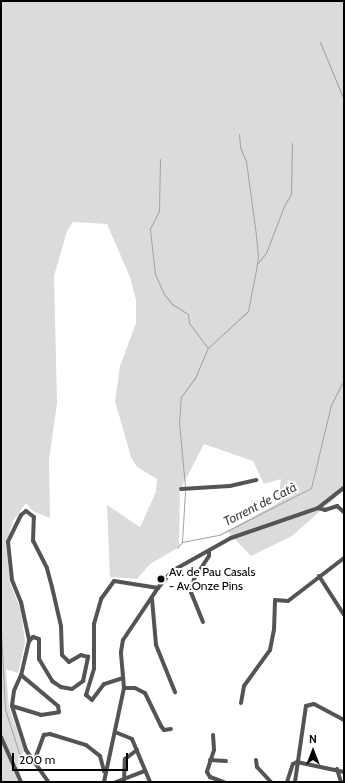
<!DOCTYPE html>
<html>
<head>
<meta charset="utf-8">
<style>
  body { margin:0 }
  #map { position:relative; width:345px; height:783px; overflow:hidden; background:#fff; font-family:Cabin,sans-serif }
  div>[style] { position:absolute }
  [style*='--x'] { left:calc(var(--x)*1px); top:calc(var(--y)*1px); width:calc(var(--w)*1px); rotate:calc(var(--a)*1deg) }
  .green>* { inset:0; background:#dbdbdb }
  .stream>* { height:1px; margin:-0.5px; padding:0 0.5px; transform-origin:0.5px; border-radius:0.5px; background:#a2a2a2 }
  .minor>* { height:4px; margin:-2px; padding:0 2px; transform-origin:2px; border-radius:2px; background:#545454 }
  .dots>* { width:11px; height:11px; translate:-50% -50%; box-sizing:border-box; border:2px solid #fff; border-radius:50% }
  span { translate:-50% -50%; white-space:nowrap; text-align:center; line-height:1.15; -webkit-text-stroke:4px #fff; paint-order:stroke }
  .poi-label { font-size:12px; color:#000 }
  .left { translate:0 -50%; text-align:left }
  .water-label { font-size:13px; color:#434343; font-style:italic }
  .frame { position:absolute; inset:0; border:2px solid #000; pointer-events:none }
  .north { position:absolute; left:293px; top:731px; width:40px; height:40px; -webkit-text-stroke:3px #fff; paint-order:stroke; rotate:0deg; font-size:11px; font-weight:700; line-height:16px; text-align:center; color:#000 }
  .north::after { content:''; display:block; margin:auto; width:14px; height:18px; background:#000; clip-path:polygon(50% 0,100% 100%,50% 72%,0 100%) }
  .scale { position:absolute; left:12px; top:753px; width:116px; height:18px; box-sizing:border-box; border:2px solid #000; border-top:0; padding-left:5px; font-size:12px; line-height:14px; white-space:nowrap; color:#000; -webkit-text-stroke:3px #fff; paint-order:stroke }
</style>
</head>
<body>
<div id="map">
  <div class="green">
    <i style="clip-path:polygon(1px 1px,344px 1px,344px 490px,292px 536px,251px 556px,227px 531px,278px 503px,281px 479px,264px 484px,253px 461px,204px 444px,180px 490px,179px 547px,150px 564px,137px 579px,110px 577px,107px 505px,140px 527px,156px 492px,157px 479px,137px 467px,131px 457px,115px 401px,120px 366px,136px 323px,136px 300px,130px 277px,107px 224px,73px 222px,67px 231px,54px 276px,57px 403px,49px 460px,50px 518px,33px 511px,26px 503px,13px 521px,6px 545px,10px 582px,21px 611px,25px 643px,18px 673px,6px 669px,9px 707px,24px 751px,18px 763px,21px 782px,1px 782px)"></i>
  </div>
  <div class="stream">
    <i style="--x:320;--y:42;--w:63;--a:67.5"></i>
    <i style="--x:160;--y:159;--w:52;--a:91.1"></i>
    <i style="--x:159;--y:211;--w:20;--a:117"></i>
    <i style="--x:150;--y:229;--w:45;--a:83.7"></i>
    <i style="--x:155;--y:274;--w:22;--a:66"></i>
    <i style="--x:164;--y:294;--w:13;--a:51"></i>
    <i style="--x:172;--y:304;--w:19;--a:32"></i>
    <i style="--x:188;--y:314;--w:9;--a:84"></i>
    <i style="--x:189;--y:323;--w:31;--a:53"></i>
    <i style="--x:257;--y:264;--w:14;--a:-51"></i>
    <i style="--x:266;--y:253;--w:50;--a:-69"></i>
    <i style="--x:284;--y:206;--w:14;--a:-60"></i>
    <i style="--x:291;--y:194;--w:51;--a:-88.9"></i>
    <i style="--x:185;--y:486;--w:63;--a:-95.4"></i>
    <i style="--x:179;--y:423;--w:26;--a:-86"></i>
    <i style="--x:181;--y:397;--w:24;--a:-54"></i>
    <i style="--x:195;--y:378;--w:33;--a:-67"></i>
    <i style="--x:208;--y:348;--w:54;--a:-42.8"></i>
    <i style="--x:248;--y:311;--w:36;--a:-79"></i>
    <i style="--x:255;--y:276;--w:18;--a:-81"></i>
    <i style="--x:258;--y:258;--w:23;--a:-95"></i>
    <i style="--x:256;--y:235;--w:75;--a:-97.7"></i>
    <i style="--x:246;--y:161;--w:15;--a:-113"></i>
    <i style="--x:240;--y:147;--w:13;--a:-94"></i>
    <i style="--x:182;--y:542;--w:51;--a:-86.6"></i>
    <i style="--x:177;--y:548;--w:8;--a:-50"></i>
    <i style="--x:182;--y:542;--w:38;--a:-11"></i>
    <i style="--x:219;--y:535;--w:103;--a:-27.1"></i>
    <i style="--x:311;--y:488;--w:85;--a:-76.5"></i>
    <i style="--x:331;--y:405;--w:28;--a:-63"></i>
    <i style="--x:1;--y:632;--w:77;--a:87"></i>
    <i style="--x:5;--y:709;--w:52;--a:72.3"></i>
  </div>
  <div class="minor">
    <i style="--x:181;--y:489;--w:49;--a:-3.5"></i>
    <i style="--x:230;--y:486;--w:27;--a:-13"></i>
    <i style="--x:318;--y:508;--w:7;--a:16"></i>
    <i style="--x:325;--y:510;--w:13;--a:-18"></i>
    <i style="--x:337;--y:506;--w:9;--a:41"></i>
    <i style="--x:319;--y:576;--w:46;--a:57.3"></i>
    <i style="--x:152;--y:599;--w:46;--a:85"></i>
    <i style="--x:156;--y:645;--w:51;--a:68"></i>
    <i style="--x:203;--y:622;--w:31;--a:-112"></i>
    <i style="--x:191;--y:593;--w:14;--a:-78"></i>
    <i style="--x:194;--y:579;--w:27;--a:-57"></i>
    <i style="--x:209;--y:556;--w:5;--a:-90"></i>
    <i style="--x:29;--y:641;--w:6;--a:-45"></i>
    <i style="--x:33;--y:637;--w:6;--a:18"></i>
    <i style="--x:39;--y:639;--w:20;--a:90"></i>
    <i style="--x:39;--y:659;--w:26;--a:59"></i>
    <i style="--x:52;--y:681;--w:11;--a:34"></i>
    <i style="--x:61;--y:687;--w:11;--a:10"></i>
    <i style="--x:72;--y:689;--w:14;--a:-36"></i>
    <i style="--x:83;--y:681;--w:25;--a:-78"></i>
    <i style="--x:88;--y:657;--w:7;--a:-164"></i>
    <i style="--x:81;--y:655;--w:14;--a:150"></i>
    <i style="--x:69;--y:662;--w:10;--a:-135"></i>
    <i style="--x:62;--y:655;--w:29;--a:-92"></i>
    <i style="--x:61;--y:626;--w:40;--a:-103"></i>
    <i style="--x:52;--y:587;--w:20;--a:-105"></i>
    <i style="--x:47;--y:568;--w:30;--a:-117"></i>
    <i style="--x:33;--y:541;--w:24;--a:-88"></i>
    <i style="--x:34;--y:517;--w:10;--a:-143"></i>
    <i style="--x:26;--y:511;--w:6;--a:141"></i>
    <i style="--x:21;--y:515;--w:30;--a:116"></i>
    <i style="--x:8;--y:542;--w:38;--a:84"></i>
    <i style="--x:12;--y:580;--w:24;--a:68"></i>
    <i style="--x:21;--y:602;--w:40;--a:78"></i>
    <i style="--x:29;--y:641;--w:35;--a:103"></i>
    <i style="--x:21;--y:675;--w:17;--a:114"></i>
    <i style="--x:14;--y:691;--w:15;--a:98"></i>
    <i style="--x:12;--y:706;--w:46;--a:72.3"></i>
    <i style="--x:26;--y:750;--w:39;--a:55"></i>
    <i style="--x:123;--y:678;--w:20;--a:162"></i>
    <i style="--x:104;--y:684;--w:20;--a:127"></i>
    <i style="--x:92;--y:700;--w:8;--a:-140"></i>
    <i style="--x:86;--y:695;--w:28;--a:-73"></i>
    <i style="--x:94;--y:668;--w:44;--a:-90"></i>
    <i style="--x:94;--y:624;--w:26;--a:-74"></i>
    <i style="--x:101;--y:599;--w:22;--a:-54"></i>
    <i style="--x:114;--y:581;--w:45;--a:9"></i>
    <i style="--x:124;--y:688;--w:11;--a:0"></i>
    <i style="--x:135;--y:688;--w:11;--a:27"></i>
    <i style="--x:145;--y:693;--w:37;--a:64"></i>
    <i style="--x:161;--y:726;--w:5;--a:53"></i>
    <i style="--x:164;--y:730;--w:7;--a:-8"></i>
    <i style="--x:241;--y:703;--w:17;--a:-80"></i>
    <i style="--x:244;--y:686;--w:44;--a:-54.2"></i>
    <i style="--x:270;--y:650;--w:20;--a:-79"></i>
    <i style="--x:274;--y:630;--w:30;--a:-88"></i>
    <i style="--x:275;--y:600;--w:13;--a:4"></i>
    <i style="--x:288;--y:601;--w:71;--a:-37.5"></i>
    <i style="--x:12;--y:706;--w:30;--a:17"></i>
    <i style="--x:41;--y:715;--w:18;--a:-9"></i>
    <i style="--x:59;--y:712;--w:6;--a:-99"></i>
    <i style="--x:58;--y:706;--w:48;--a:-140"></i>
    <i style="--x:115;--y:732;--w:18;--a:22"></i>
    <i style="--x:132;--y:739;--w:47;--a:67.3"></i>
    <i style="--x:213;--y:735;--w:15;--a:86"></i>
    <i style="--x:214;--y:750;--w:23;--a:108"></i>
    <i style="--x:207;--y:772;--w:6;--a:59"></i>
    <i style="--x:210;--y:777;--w:15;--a:20"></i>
    <i style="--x:1;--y:737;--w:49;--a:66"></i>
    <i style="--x:210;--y:760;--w:16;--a:4"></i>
    <i style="--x:256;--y:760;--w:7;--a:82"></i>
    <i style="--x:257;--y:767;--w:21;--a:47"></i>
    <i style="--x:34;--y:762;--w:29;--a:-70"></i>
    <i style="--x:44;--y:735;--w:6;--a:-9"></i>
    <i style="--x:50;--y:734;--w:38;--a:17"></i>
    <i style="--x:86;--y:745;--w:18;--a:38"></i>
    <i style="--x:100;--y:756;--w:16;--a:75"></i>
    <i style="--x:337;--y:769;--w:14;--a:73"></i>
    <i style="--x:104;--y:782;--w:96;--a:-78"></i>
    <i style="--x:124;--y:688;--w:36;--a:-95"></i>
    <i style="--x:121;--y:652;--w:12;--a:-81"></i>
    <i style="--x:123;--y:640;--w:63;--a:-56.1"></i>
    <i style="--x:158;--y:588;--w:22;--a:-51"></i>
    <i style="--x:172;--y:571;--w:68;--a:-29.2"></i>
    <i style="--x:231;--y:538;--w:92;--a:-19"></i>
    <i style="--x:318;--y:508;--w:33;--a:-38"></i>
    <i style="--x:116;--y:782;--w:31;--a:-21"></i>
    <i style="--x:124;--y:782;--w:23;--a:-88"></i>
    <i style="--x:125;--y:759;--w:15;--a:-37"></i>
    <i style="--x:287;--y:782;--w:19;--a:-72"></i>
    <i style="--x:293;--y:764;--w:4;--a:-27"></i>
    <i style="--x:297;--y:762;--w:48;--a:12"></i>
    <i style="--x:295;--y:782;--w:77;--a:-81.8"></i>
    <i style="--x:306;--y:706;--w:8;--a:-14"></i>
    <i style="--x:314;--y:704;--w:34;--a:28"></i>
  </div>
  <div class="dots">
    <i style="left:161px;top:579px;background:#000"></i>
  </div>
  <div class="poi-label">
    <span class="left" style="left:169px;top:579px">Av. de Pau Casals<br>- Av.Onze Pins</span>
  </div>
  <div class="water-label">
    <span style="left:260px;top:504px;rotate:-27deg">Torrent de Catà</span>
  </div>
  <div class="frame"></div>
  <div class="north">N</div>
  <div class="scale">200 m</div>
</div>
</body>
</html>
